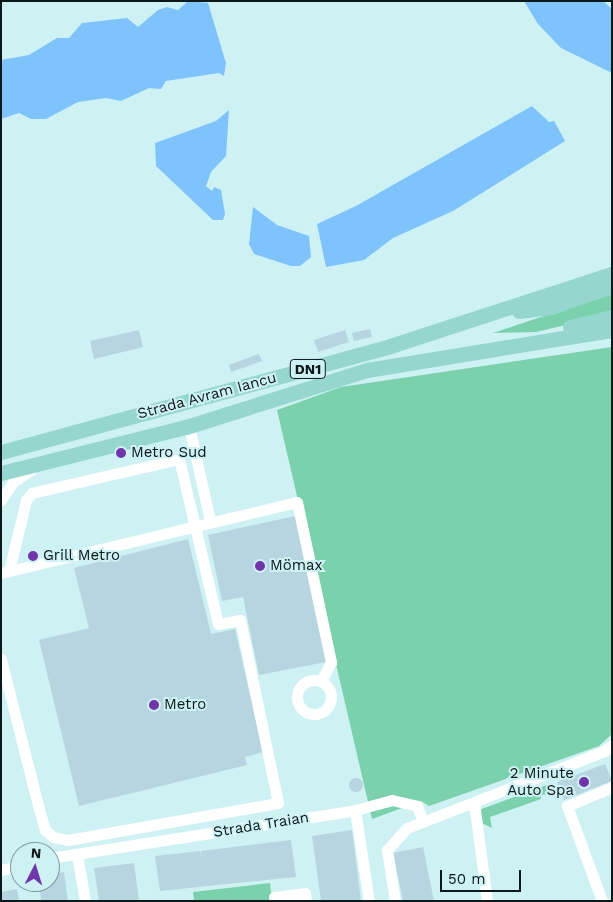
<!DOCTYPE html>
<html>
<head>
<meta charset="utf-8">
<style>
  body { margin:0 }
  #map { position:relative; width:613px; height:902px; overflow:hidden; background:#cef1f4; font-family:"Work Sans",sans-serif }
  div>[style] { position:absolute }
  [style*='--x'] { left:calc(var(--x)*1px); top:calc(var(--y)*1px); width:calc(var(--w)*1px); rotate:calc(var(--a)*1deg) }
  .green>* { inset:0; background:#7bd1ac }
  .water>* { inset:0; background:#7ec3fb }
  .building>* { inset:0; background:#b7d5e1 }
  .round { border-radius:50% }
  .minor>* { height:11px; margin:-5.5px; padding:0 5.5px; transform-origin:5.5px; border-radius:5.5px; background:#fff }
  .minor>.ring { margin:-5.5px; padding:0; box-sizing:content-box; background:none; border:11px solid #fff; border-radius:50% }
  .major>* { height:15px; margin:-7.5px; padding:0 7.5px; transform-origin:7.5px; border-radius:7.5px; background:#95d7cf }
  .dots>* { width:14px; height:14px; translate:-50% -50%; box-sizing:border-box; border:2px solid #cef1f4; border-radius:50% }
  span { translate:-50% -50%; white-space:nowrap; text-align:center; line-height:1.15; -webkit-text-stroke:4px #cef1f4; paint-order:stroke }
  .shield-label span { padding:1px 4px; background:#cef1f4; border:1px solid; border-radius:4px; -webkit-text-stroke-width:0 }
  .shield-label { font-size:14px; color:#0c181a; font-weight:700 }
  .street-label { font-size:15px; color:#0c181a }
  .poi-label { font-size:15px; color:#0c181a }
  .left { translate:0 -50%; text-align:left }
  .right { translate:-100% -50%; text-align:right }
  .frame { position:absolute; inset:0; border:2px solid #0c181a; pointer-events:none }
  .north { position:absolute; left:10px; top:842px; width:50px; height:50px; box-sizing:border-box; background:#cef1f4; border:1px solid #809a9d; border-radius:50%; rotate:5deg; font-size:14px; font-weight:700; line-height:20px; text-align:center; color:#0c181a }
  .north::after { content:''; display:block; margin:auto; width:18px; height:22px; background:#7035ab; clip-path:polygon(50% 0,100% 100%,50% 72%,0 100%) }
  .scale { position:absolute; left:440px; top:870px; width:81px; height:22px; box-sizing:border-box; border:2px solid #0c181a; border-top:0; padding-left:6px; font-size:15px; line-height:18px; white-space:nowrap; color:#0c181a; -webkit-text-stroke:4px #cef1f4; paint-order:stroke }
</style>
</head>
<body>
<div id="map">
  <div class="green">
    <i style="clip-path:polygon(612px 293px,612px 314px,536px 332px,493px 333px)"></i>
    <i style="clip-path:polygon(612px 347px,612px 734px,599px 746px,429px 806px,421px 801px,372px 819px,277px 410px,341px 387px)"></i>
    <i style="clip-path:polygon(547px 785px,549px 794px,540px 795px,541px 799px,490px 817px,492px 828px,482px 823px,479px 810px)"></i>
    <i style="clip-path:polygon(270px 883px,272px 901px,194px 901px,193px 892px)"></i>
  </div>
  <div class="water">
    <i style="clip-path:polygon(188px 1px,208px 3px,226px 63px,224px 76px,219px 73px,166px 81px,161px 89px,149px 88px,121px 101px,106px 98px,78px 102px,46px 119px,31px 119px,19px 113px,1px 119px,1px 60px,29px 55px,57px 38px,69px 38px,82px 23px,127px 18px,138px 27px,158px 10px,167px 7px,178px 10px)"></i>
    <i style="clip-path:polygon(524px 1px,603px 1px,612px 9px,612px 73px,561px 48px,538px 24px)"></i>
    <i style="clip-path:polygon(532px 106px,549px 122px,554px 121px,565px 141px,453px 211px,393px 238px,364px 260px,326px 267px,317px 224px,356px 206px)"></i>
    <i style="clip-path:polygon(229px 110px,226px 156px,211px 172px,206px 186px,212px 191px,214px 187px,221px 190px,225px 214px,223px 220px,213px 220px,156px 166px,155px 143px,216px 121px)"></i>
    <i style="clip-path:polygon(253px 207px,277px 225px,309px 236px,311px 257px,300px 266px,291px 266px,254px 254px,249px 244px)"></i>
  </div>
  <div class="building">
    <i style="clip-path:polygon(370px 329px,372px 337px,354px 341px,352px 333px)"></i>
    <i style="clip-path:polygon(139px 330px,143px 347px,94px 359px,90px 341px)"></i>
    <i style="clip-path:polygon(345px 330px,349px 342px,318px 352px,314px 340px)"></i>
    <i style="clip-path:polygon(259px 354px,262px 361px,231px 372px,229px 365px)"></i>
    <i style="clip-path:polygon(295px 516px,326px 662px,259px 675px,243px 597px,222px 601px,208px 535px)"></i>
    <i style="clip-path:polygon(188px 539px,211px 634px,235px 629px,263px 752px,245px 757px,247px 765px,79px 806px,39px 640px,89px 628px,74px 568px)"></i>
    <i style="clip-path:polygon(605px 764px,612px 781px,564px 800px,557px 782px)"></i>
    <i class="round" style="left:349px;top:778px;width:14px;height:14px"></i>
    <i style="clip-path:polygon(352px 830px,361px 901px,321px 901px,312px 836px)"></i>
    <i style="clip-path:polygon(291px 840px,296px 877px,160px 891px,155px 856px,200px 851px,202px 859px,201px 851px)"></i>
    <i style="clip-path:polygon(423px 847px,434px 901px,403px 901px,393px 853px)"></i>
    <i style="clip-path:polygon(134px 863px,139px 901px,99px 901px,94px 868px)"></i>
    <i style="clip-path:polygon(64px 872px,68px 901px,41px 901px,39px 882px,50px 882px,50px 874px)"></i>
    <i style="clip-path:polygon(17px 889px,19px 901px,1px 901px,1px 892px)"></i>
  </div>
  <div class="minor">
    <i style="--x:189;--y:426;--w:97;--a:77.5"></i>
    <i style="--x:1;--y:500;--w:22;--a:-56"></i>
    <i style="--x:13;--y:482;--w:22;--a:-34"></i>
    <i style="--x:1;--y:573;--w:304;--a:-13.5"></i>
    <i style="--x:297;--y:502;--w:164;--a:78"></i>
    <i style="--x:331;--y:662;--w:21;--a:118"></i>
    <i style="--x:1;--y:659;--w:155;--a:75.8"></i>
    <i style="--x:39;--y:809;--w:22;--a:74"></i>
    <i style="--x:45;--y:830;--w:11;--a:41"></i>
    <i style="--x:53;--y:837;--w:15;--a:11"></i>
    <i style="--x:68;--y:840;--w:213;--a:-10"></i>
    <i style="--x:278;--y:803;--w:187;--a:-101.7"></i>
    <i style="--x:240;--y:620;--w:22;--a:170"></i>
    <i style="--x:218;--y:624;--w:170;--a:-103.3"></i>
    <i style="--x:179;--y:459;--w:151;--a:167"></i>
    <i style="--x:32;--y:493;--w:9;--a:131"></i>
    <i style="--x:26;--y:500;--w:73;--a:103.5"></i>
    <i class="ring" style="left:297px;top:680px;width:23px;height:23px"></i>
    <i style="--x:474;--y:802;--w:100;--a:82.5"></i>
    <i style="--x:355;--y:810;--w:92;--a:81.3"></i>
    <i style="--x:77;--y:854;--w:48;--a:80.3"></i>
    <i style="--x:50;--y:858;--w:309;--a:-8.9"></i>
    <i style="--x:355;--y:810;--w:38;--a:-15"></i>
    <i style="--x:392;--y:800;--w:26;--a:13"></i>
    <i style="--x:417;--y:806;--w:17;--a:69"></i>
    <i style="--x:1;--y:870;--w:19;--a:-12"></i>
    <i style="--x:274;--y:897;--w:31;--a:-7"></i>
    <i style="--x:305;--y:893;--w:8;--a:83"></i>
    <i style="--x:395;--y:901;--w:52;--a:-98.9"></i>
    <i style="--x:387;--y:850;--w:30;--a:-48"></i>
    <i style="--x:407;--y:828;--w:212;--a:-21.3"></i>
    <i style="--x:604;--y:751;--w:10;--a:-37"></i>
    <i style="--x:602;--y:901;--w:101;--a:-110.2"></i>
    <i style="--x:567;--y:806;--w:49;--a:-22.9"></i>
  </div>
  <div class="major">
    <i style="--x:519;--y:311;--w:32;--a:-7"></i>
    <i style="--x:551;--y:307;--w:65;--a:-19"></i>
    <i style="--x:570;--y:327;--w:43;--a:-13.4"></i>
    <i style="--x:1;--y:452;--w:403;--a:-15.2"></i>
    <i style="--x:390;--y:346;--w:233;--a:-18"></i>
    <i style="--x:1;--y:473;--w:191;--a:-14"></i>
    <i style="--x:186;--y:427;--w:190;--a:-17.5"></i>
    <i style="--x:367;--y:370;--w:248;--a:-9.3"></i>
  </div>
  <div class="dots">
    <i style="left:121px;top:453px;background:#7035ab"></i>
    <i style="left:33px;top:556px;background:#7035ab"></i>
    <i style="left:260px;top:566px;background:#7035ab"></i>
    <i style="left:154px;top:705px;background:#7035ab"></i>
    <i style="left:584px;top:782px;background:#7035ab"></i>
  </div>
  <div class="shield-label">
    <span style="left:308px;top:369px">DN1</span>
  </div>
  <div class="street-label">
    <span style="left:207px;top:396px;rotate:-15deg">Strada Avram Iancu</span>
    <span style="left:261px;top:825px;rotate:-9deg">Strada Traian</span>
  </div>
  <div class="poi-label">
    <span class="left" style="left:131px;top:453px">Metro Sud</span>
    <span class="left" style="left:43px;top:556px">Grill Metro</span>
    <span class="left" style="left:270px;top:566px">Mömax</span>
    <span class="left" style="left:164px;top:705px">Metro</span>
    <span class="right" style="left:574px;top:782px">2 Minute<br>Auto Spa</span>
  </div>
  <div class="frame"></div>
  <div class="north">N</div>
  <div class="scale">50 m</div>
</div>
</body>
</html>
